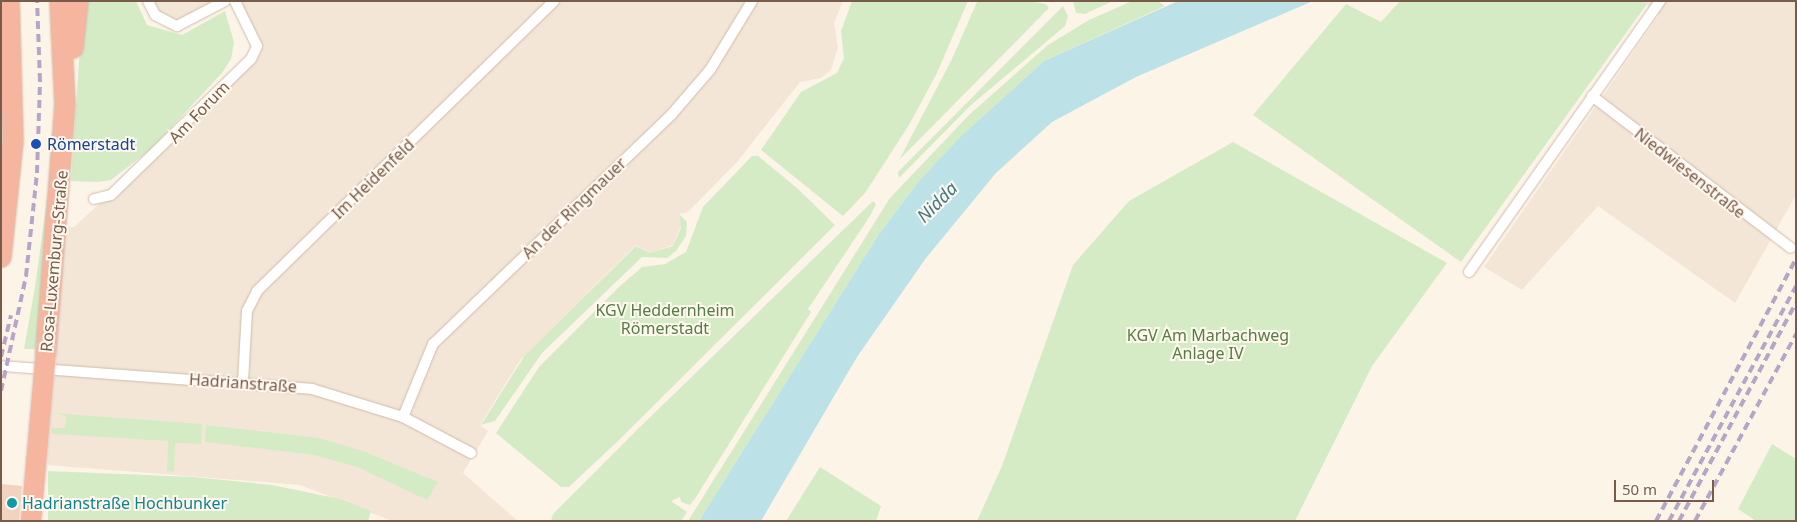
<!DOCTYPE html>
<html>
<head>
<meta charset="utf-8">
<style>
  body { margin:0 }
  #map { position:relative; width:1797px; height:522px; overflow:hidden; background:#fdf4e8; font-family:"Noto Sans",sans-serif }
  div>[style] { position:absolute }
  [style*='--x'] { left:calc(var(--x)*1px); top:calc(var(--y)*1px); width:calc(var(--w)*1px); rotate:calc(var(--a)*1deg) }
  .residential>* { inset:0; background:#f4e6d6 }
  .green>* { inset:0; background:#d5ebc5 }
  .water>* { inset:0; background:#bce1e7 }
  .building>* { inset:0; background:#f2d3bf }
  .roads { filter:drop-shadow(0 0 1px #cfbcad) drop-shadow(0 0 1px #cfbcad) }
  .street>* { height:10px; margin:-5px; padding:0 5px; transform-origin:5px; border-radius:5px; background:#fff }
  .highway>* { height:20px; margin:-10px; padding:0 10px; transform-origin:10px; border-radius:10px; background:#f6b59f }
  .rail>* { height:4px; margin-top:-2px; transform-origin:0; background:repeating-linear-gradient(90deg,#b7a5c7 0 8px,transparent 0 13px) }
  .bridges { filter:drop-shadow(0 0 1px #d9d1cd) drop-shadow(0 0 1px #d9d1cd) }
  .highway-bridge>* { height:20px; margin:-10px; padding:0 10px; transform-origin:10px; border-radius:10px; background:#f6b59f }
  .dots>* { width:14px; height:14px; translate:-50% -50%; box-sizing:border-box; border:2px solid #fff8ee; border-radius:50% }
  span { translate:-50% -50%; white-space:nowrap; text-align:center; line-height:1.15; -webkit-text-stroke:4px #fff8ee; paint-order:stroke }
  .street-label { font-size:16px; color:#775b4b }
  .transit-label { font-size:16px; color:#164399 }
  .left { translate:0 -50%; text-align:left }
  .park-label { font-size:16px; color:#547d42 }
  .culture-label { font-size:16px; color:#0d838f }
  .water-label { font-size:18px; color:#427883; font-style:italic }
  .frame { position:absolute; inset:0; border:2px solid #775b4b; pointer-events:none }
  .scale { position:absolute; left:1614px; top:480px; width:100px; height:22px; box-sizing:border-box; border:2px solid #775b4b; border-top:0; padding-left:6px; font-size:15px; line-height:18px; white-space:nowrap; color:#775b4b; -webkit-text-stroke:4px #fff8ee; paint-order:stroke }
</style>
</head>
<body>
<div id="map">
  <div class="residential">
    <i style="clip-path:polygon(151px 1px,218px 1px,178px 22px,157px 15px)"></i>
    <i style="clip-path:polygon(238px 1px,843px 1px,834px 23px,838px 47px,831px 70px,821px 78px,800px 82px,738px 161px,688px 212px,679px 214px,681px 226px,673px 245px,650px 253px,636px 245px,521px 359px,480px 425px,488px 431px,463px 473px,518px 521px,392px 521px,300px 485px,47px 465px,55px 227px,74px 227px,166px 142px,259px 43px)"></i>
    <i style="clip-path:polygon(1642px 1px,1796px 1px,1796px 195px,1735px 303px,1598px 206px,1522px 290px,1484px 267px,1659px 15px)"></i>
  </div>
  <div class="green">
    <i style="clip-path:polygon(83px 1px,136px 1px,147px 25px,182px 35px,225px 11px,234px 42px,231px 59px,222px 73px,151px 149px,111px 180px,98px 182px,71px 181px)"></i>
    <i style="clip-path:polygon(852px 1px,968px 1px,937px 73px,909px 125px,865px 193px,843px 216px,761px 150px,801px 92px,837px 73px,844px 58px,841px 31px)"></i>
    <i style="clip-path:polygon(1027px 1px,1046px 4px,1049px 8px,899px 160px,952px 59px,977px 2px)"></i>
    <i style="clip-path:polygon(1073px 1px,1113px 1px,1085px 14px,1076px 13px)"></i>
    <i style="clip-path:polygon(1132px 1px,1158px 1px,1165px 6px,1044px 61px,960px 137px,919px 181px,879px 234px,699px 521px,688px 521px,890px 198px,969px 115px,1048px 45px,1089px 20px)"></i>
    <i style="clip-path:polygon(1400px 1px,1642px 1px,1647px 4px,1461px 262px,1253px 115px,1346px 4px,1381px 22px)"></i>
    <i style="clip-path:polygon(1063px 6px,1068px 16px,1065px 26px,971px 105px,899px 178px,898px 172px)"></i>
    <i style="clip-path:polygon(1233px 142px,1447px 263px,1372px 366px,1295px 521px,977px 521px,1002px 466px,1073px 265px,1129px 201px)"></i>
    <i style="clip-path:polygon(752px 156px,758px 156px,797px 188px,835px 225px,620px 439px,569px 487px,561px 487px,496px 433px,539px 367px,619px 287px,642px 267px,665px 264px,686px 252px,703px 207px)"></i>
    <i style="clip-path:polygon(48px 192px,37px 349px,24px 349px,35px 287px)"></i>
    <i style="clip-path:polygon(873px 201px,876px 204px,870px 216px,808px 309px,811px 312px,696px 497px,690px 505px,681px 502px,680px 497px,671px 501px,687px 512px,681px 521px,551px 521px,553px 514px,643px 424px)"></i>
    <i style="clip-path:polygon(679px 214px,687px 222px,686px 236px,676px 251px,667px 258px,642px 257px,542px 353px,495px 421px,481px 425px,525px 355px,636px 246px,650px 253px,673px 246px,681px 228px)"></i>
    <i style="clip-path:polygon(53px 413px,202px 424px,201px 444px,175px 443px,174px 472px,167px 471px,168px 441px,53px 434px,50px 428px,65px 428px,66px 416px)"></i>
    <i style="clip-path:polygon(206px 425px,319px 438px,363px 451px,438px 482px,427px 500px,357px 467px,314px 455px,205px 442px)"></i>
    <i style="clip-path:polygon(1772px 444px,1796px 459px,1796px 521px,1756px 521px,1738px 509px)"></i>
    <i style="clip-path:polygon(820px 467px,881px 506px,876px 521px,786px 521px)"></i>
    <i style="clip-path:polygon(48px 471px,194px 477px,272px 485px,340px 499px,371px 511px,368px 521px,48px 521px)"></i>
  </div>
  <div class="water">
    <i style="clip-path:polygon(1178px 1px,1313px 1px,1136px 77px,1052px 122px,996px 173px,926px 258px,857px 357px,761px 521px,699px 521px,879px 234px,919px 181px,960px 137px,1044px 61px)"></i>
  </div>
  <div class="building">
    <i style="clip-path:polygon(1px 484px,22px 486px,19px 521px,1px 521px)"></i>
  </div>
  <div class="roads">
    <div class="street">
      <i style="--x:148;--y:1;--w:16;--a:63"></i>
      <i style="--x:155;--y:15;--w:25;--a:27"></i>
      <i style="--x:177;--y:26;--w:54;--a:-27.5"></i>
      <i style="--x:1592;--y:96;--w:250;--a:37.4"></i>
      <i style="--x:94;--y:199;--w:17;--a:-13"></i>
      <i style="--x:111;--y:195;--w:195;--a:-44.2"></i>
      <i style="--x:251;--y:59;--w:14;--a:-65"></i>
      <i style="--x:257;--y:46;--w:50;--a:-116.1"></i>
      <i style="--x:1469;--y:272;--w:332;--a:-54.8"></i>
      <i style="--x:1;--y:366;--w:312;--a:4.2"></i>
      <i style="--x:312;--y:389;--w:95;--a:17.1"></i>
      <i style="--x:403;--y:417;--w:77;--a:27.9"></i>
      <i style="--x:243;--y:382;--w:71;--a:-86.8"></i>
      <i style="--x:247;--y:311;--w:22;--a:-63"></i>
      <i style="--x:257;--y:291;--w:415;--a:-44.3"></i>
      <i style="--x:403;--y:417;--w:79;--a:-67.7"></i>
      <i style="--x:433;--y:344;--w:332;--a:-43.9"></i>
      <i style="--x:672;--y:114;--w:58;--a:-49.2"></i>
      <i style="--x:710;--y:70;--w:81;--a:-58.7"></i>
    </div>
    <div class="highway">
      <i style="--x:73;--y:48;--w:47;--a:-83.9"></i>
      <i style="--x:1;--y:257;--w:117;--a:-84.1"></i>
      <i style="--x:13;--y:141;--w:140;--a:-91.6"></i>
      <i style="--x:46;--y:351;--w:247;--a:-85.6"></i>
      <i style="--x:65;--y:105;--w:104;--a:-92.8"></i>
    </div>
  </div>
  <div class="rail">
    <i style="--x:1;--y:357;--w:43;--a:-76.6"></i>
    <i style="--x:1;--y:391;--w:118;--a:-77.7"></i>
    <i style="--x:26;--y:276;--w:104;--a:-83.9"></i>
    <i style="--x:37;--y:173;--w:92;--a:-88.1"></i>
    <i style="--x:40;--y:81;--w:80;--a:-92.1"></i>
    <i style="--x:1656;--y:521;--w:297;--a:-61.9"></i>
    <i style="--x:1669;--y:521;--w:267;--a:-61.6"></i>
    <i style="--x:1679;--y:521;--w:247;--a:-61.8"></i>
    <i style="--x:1695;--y:521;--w:213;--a:-61.6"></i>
  </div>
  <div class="bridges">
    <div class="highway-bridge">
      <i style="--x:31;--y:521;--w:171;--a:-85"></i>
    </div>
  </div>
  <div class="dots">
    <i style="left:36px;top:144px;background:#1a4fb4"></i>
    <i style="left:12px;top:503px;background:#0f9aa8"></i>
  </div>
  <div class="street-label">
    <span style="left:199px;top:112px;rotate:-46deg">Am Forum</span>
    <span style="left:1690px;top:173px;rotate:38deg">Niedwiesenstraße</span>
    <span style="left:373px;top:179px;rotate:-44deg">Im Heidenfeld</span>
    <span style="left:574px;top:208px;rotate:-44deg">An der Ringmauer</span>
    <span style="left:54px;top:261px;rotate:-85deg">Rosa-Luxemburg-Straße</span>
    <span style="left:243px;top:383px;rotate:4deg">Hadrianstraße</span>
  </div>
  <div class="transit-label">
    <span class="left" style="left:47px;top:144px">Römerstadt</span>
  </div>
  <div class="park-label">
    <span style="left:665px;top:319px">KGV Heddernheim<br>Römerstadt</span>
    <span style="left:1208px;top:344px">KGV Am Marbachweg<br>Anlage IV</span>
  </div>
  <div class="culture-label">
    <span class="left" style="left:22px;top:503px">Hadrianstraße Hochbunker</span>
  </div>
  <div class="water-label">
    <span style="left:937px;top:202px;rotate:-45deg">Nidda</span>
  </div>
  <div class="frame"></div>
  <div class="scale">50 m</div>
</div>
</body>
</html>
